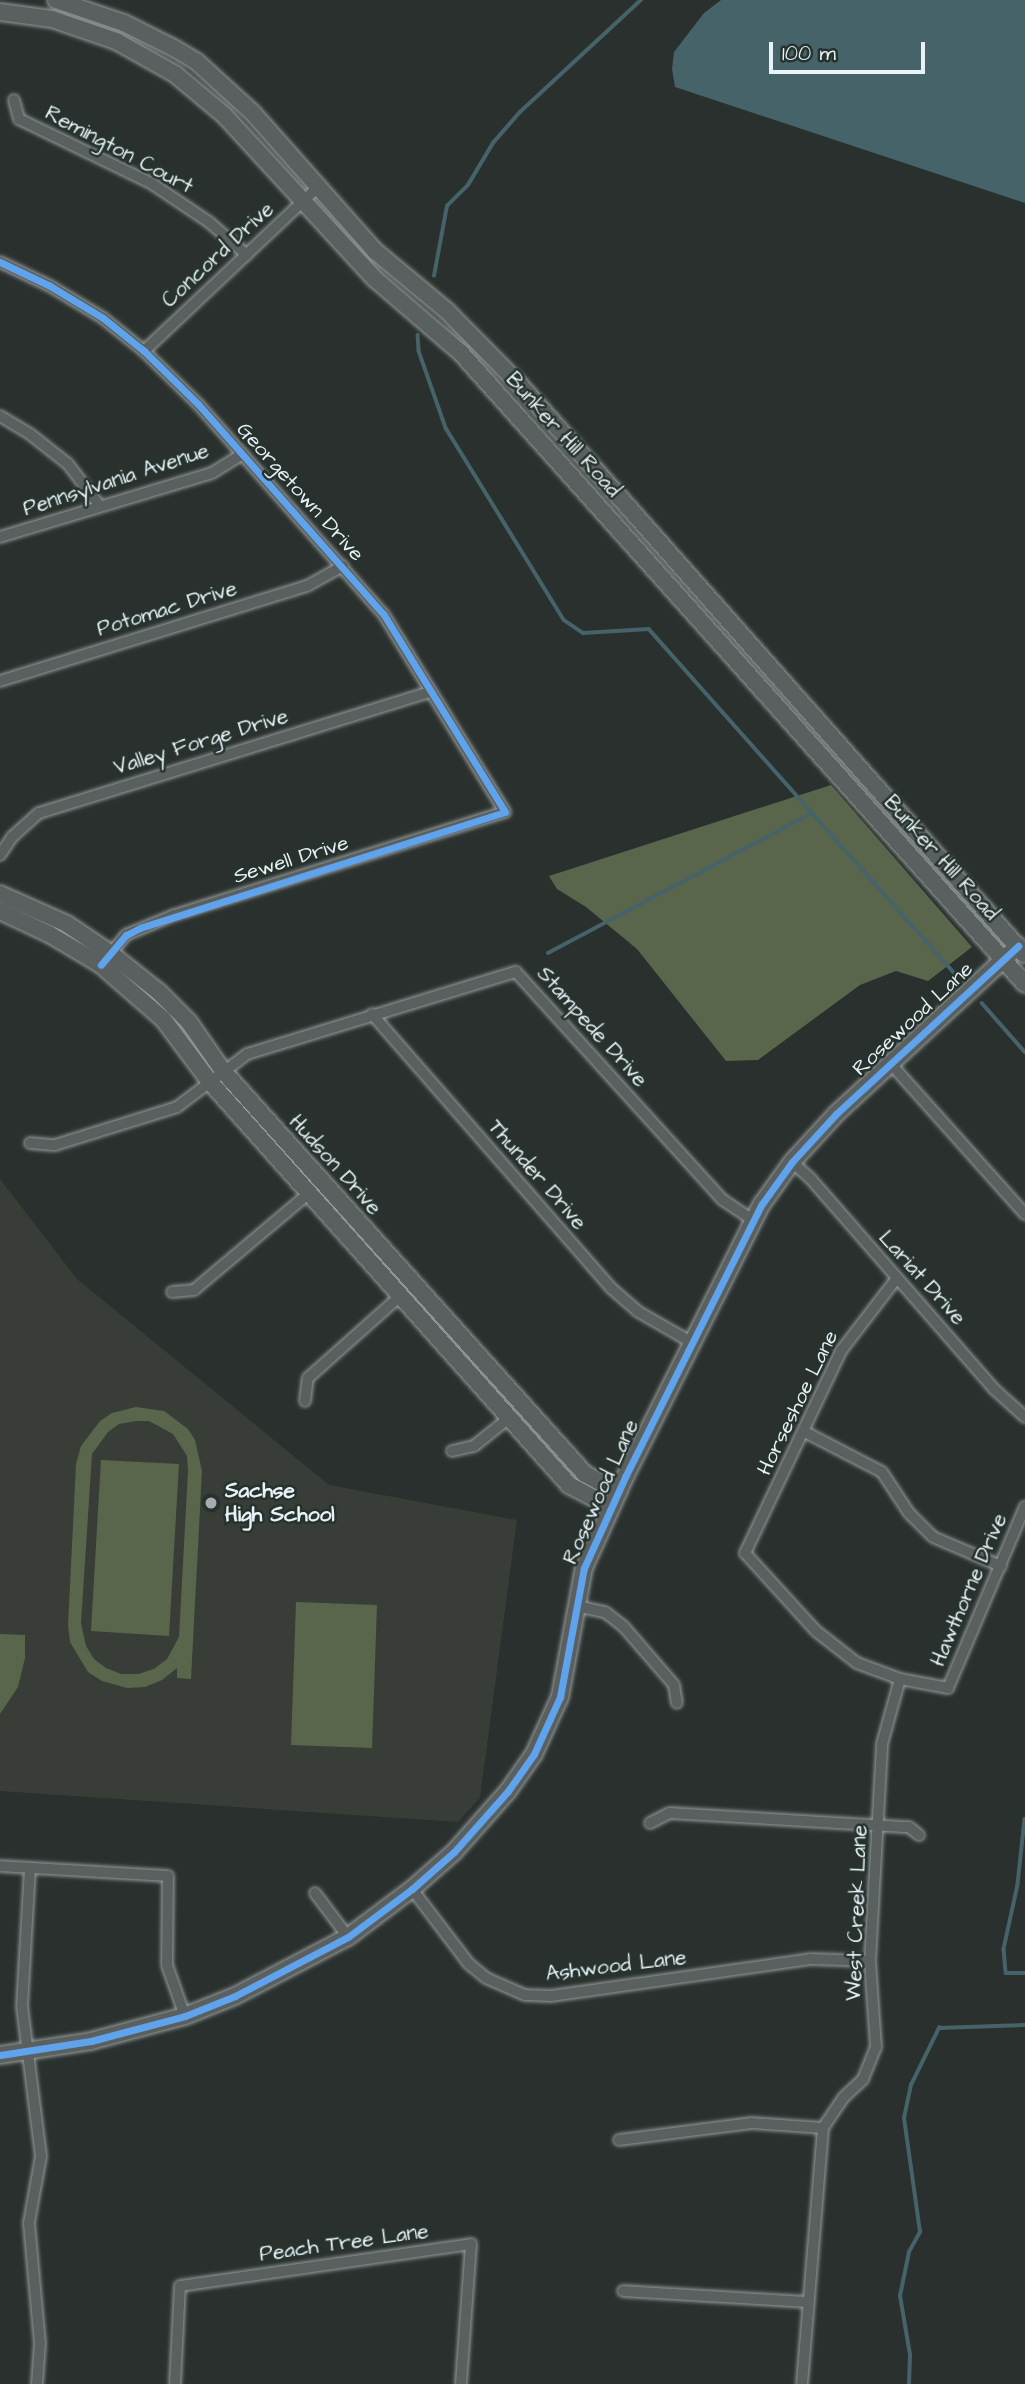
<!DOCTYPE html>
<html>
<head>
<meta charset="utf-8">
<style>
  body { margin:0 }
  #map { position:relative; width:1025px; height:2384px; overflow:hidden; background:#29302d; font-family:"Architects Daughter",sans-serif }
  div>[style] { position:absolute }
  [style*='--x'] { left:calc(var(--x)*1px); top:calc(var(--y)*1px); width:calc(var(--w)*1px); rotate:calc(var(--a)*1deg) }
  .built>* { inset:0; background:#383e37 }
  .green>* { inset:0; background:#59664c }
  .water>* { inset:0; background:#456369 }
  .stream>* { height:3.5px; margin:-1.75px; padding:0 1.75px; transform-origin:1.75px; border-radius:1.75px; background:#456369 }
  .roads { filter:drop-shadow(0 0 2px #959a9a) drop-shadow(0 0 2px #959a9a) }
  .street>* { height:10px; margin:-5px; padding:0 5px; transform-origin:5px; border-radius:5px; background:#5a6060 }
  .secondary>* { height:16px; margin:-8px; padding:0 8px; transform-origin:8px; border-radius:8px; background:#5a6060 }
  .cycleway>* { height:7px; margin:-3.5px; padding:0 3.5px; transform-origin:3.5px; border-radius:3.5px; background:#60a3ed }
  .dots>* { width:19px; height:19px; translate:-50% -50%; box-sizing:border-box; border:4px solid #26332d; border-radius:50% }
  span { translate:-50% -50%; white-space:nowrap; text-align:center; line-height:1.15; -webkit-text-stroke:5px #26332d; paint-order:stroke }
  .street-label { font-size:21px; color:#e8f1f8 }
  .poi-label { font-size:21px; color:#e8f1f8; font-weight:700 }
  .left { translate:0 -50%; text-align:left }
  .scale { position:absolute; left:769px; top:42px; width:156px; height:32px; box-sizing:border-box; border:4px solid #e8f1f8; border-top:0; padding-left:9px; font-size:21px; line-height:24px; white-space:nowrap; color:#e8f1f8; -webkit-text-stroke:5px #26332d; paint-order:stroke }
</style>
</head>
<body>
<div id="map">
  <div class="built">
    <i style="clip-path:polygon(0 1179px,77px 1279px,329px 1485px,517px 1520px,480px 1798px,458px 1822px,0 1791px)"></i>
  </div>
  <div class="green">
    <i style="clip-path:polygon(831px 785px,972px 947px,928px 981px,896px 971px,860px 985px,758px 1060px,726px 1061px,637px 949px,586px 907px,557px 889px,549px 876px)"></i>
    <i style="clip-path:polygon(evenodd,136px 1407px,164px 1411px,188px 1429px,195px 1440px,202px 1471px,191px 1679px,177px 1678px,177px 1668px,162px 1680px,145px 1687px,127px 1688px,102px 1681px,88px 1672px,70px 1642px,68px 1625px,76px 1464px,81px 1446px,100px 1421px,112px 1413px,136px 1407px,136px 1421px,149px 1421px,173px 1434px,187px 1456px,188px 1471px,179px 1637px,167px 1659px,154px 1669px,138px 1674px,121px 1674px,106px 1668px,94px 1659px,86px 1646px,81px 1623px,92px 1454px,108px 1432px,119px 1424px,136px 1421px)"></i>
    <i style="clip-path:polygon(101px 1460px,179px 1464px,169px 1636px,91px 1631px)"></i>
    <i style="clip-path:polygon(296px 1602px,377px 1605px,372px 1748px,291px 1745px)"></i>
    <i style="clip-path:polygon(0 1634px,25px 1635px,25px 1658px,18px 1687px,0 1714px)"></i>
  </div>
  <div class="water">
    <i style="clip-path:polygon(721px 0,1025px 0,1025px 203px,675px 87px,672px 69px,674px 52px,704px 13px)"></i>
  </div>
  <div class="stream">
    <i style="--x:434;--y:276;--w:71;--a:-79.5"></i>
    <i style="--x:447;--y:206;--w:30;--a:-45"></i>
    <i style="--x:468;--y:185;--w:49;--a:-59.2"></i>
    <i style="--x:493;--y:143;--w:41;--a:-48.9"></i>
    <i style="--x:520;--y:112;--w:165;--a:-42.8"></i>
    <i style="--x:418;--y:335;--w:16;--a:86"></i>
    <i style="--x:419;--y:351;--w:82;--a:70.7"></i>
    <i style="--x:446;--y:428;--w:225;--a:58.4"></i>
    <i style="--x:564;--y:620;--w:23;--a:34"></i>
    <i style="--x:583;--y:633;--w:66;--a:-3.5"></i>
    <i style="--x:649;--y:629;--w:464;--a:48.4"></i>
    <i style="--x:548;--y:953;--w:299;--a:-27.9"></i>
    <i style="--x:982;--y:1003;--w:65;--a:48.7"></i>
    <i style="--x:1025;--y:1819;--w:66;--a:96.1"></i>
    <i style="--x:1018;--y:1885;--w:66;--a:102.3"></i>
    <i style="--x:1004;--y:1949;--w:24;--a:85"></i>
    <i style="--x:1006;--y:1973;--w:19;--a:0"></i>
    <i style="--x:909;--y:2384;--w:29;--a:-88"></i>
    <i style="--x:910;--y:2355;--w:60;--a:-99.6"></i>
    <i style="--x:900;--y:2296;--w:45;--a:-78.4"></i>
    <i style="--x:909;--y:2252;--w:23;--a:-61"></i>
    <i style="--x:920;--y:2232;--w:115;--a:-98"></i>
    <i style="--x:904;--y:2118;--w:34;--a:-78"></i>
    <i style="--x:911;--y:2085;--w:64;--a:-63.8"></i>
    <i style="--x:939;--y:2028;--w:86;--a:-2"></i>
  </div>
  <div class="roads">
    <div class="street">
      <i style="--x:14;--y:100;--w:20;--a:75"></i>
      <i style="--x:19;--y:119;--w:147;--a:25.9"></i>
      <i style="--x:151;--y:183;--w:70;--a:33.9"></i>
      <i style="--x:209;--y:222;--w:50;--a:41"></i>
      <i style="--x:0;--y:262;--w:55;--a:25.6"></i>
      <i style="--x:50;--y:286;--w:62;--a:31.1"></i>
      <i style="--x:103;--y:318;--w:53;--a:38.8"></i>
      <i style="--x:144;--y:351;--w:76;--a:44.5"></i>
      <i style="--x:198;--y:404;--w:281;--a:48.6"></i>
      <i style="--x:384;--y:615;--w:231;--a:58.4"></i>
      <i style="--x:505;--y:812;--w:347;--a:162.7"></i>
      <i style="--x:174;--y:915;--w:52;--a:157.4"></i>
      <i style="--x:126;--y:935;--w:30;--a:130"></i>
      <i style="--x:144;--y:351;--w:239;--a:-43.3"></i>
      <i style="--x:0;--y:416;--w:35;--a:31"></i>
      <i style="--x:30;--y:434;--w:48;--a:38.3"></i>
      <i style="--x:68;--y:464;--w:53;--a:52.7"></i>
      <i style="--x:0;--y:537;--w:221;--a:-16.8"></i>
      <i style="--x:212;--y:473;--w:36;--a:-32"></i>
      <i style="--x:0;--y:681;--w:321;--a:-17.2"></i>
      <i style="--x:307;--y:586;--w:41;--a:-29.1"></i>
      <i style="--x:0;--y:855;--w:22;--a:-56"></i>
      <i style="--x:12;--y:837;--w:36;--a:-42"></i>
      <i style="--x:39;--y:813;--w:410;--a:-17.2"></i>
      <i style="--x:372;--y:1014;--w:364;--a:48.9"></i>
      <i style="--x:611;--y:1288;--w:35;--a:41"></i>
      <i style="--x:637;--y:1311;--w:62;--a:29.9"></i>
      <i style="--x:890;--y:1063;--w:203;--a:48.2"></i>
      <i style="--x:30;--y:1143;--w:25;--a:5"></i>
      <i style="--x:55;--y:1145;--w:128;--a:-17.3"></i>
      <i style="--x:177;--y:1107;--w:88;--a:-37.1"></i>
      <i style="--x:247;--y:1054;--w:281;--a:-17"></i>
      <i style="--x:516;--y:972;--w:308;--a:47.8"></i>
      <i style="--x:723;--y:1200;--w:36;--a:34"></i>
      <i style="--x:792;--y:1162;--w:24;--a:42"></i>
      <i style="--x:810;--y:1178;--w:280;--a:48.9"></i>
      <i style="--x:994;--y:1389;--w:42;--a:42.1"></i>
      <i style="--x:897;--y:1278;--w:92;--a:127.5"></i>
      <i style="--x:841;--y:1351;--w:224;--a:115.4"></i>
      <i style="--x:745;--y:1553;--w:105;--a:47.7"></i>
      <i style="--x:816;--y:1631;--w:52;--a:38"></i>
      <i style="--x:857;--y:1663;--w:46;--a:20.4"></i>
      <i style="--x:900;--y:1679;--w:49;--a:10.6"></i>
      <i style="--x:948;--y:1688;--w:197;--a:-67"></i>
      <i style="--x:172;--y:1292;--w:22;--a:-5"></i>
      <i style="--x:194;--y:1290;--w:150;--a:-40.1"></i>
      <i style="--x:305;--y:1401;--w:23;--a:-83"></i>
      <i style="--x:308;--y:1378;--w:123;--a:-41.7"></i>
      <i style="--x:805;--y:1432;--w:87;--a:27.5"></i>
      <i style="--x:882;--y:1472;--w:49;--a:56.6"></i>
      <i style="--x:909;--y:1513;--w:34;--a:45"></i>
      <i style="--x:933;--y:1537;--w:74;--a:23.1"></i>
      <i style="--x:452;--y:1451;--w:23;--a:-13"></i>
      <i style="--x:474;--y:1446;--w:45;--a:-38.7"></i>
      <i style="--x:576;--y:1606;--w:30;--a:12"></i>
      <i style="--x:605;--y:1612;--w:24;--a:38"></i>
      <i style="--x:624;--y:1627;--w:77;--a:49.2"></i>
      <i style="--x:674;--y:1685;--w:18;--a:81"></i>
      <i style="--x:650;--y:1823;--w:22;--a:-27"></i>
      <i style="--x:670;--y:1813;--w:239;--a:3.4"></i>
      <i style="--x:909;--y:1827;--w:13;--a:39"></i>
      <i style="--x:0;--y:1866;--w:168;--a:3.4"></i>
      <i style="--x:168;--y:1876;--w:89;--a:90.6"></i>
      <i style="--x:167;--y:1965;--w:54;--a:70.6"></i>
      <i style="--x:30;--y:1868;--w:138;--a:93.3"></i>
      <i style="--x:22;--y:2006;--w:151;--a:82.8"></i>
      <i style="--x:41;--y:2156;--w:68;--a:100.2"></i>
      <i style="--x:29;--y:2223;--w:121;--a:84.8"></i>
      <i style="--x:40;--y:2343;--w:41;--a:94.2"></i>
      <i style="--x:412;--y:1889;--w:94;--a:52.8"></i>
      <i style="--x:469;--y:1964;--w:22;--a:39"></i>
      <i style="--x:486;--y:1978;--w:43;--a:23.6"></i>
      <i style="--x:525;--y:1995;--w:26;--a:2"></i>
      <i style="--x:551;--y:1996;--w:262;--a:-8.1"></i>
      <i style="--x:810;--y:1959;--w:60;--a:1.9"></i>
      <i style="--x:315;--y:1893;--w:55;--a:53.1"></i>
      <i style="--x:619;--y:2140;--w:134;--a:-7.3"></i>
      <i style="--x:752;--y:2123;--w:71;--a:4"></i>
      <i style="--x:623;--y:2291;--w:184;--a:3.4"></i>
      <i style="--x:175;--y:2384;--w:98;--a:-87.1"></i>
      <i style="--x:180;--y:2286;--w:294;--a:-8.2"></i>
      <i style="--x:471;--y:2244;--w:140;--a:94.1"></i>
      <i style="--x:802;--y:2384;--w:257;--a:-85.3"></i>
      <i style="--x:823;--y:2128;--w:37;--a:-56"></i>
      <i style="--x:844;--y:2097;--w:26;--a:-43"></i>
      <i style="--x:863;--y:2079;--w:35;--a:-68"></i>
      <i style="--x:876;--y:2047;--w:86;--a:-94"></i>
      <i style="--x:870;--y:1961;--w:217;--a:-86.8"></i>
      <i style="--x:882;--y:1744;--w:67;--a:-74.5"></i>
    </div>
    <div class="secondary">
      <i style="--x:56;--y:0;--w:72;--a:18.7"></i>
      <i style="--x:124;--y:23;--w:56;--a:26.6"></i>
      <i style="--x:174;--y:48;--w:27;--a:31"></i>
      <i style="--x:197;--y:62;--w:74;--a:42.3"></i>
      <i style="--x:252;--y:112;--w:186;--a:48.5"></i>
      <i style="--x:375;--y:251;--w:94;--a:39.8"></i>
      <i style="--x:447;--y:311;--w:104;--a:45.4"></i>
      <i style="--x:520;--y:385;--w:760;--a:48.47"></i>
      <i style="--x:0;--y:12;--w:52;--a:7.7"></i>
      <i style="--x:52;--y:19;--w:68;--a:19"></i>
      <i style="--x:116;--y:41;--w:68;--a:29.2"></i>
      <i style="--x:175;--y:74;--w:64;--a:39.9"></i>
      <i style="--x:224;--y:115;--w:223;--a:47.4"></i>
      <i style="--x:375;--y:279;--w:113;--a:40.7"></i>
      <i style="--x:461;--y:353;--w:846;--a:48.21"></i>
      <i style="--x:0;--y:894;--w:73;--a:24.1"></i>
      <i style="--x:67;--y:924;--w:52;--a:34"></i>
      <i style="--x:110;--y:953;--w:63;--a:38.5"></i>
      <i style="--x:159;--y:992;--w:42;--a:45"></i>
      <i style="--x:189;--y:1022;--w:60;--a:55.2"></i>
      <i style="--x:223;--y:1071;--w:542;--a:48.07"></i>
      <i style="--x:585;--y:1474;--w:38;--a:29"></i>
      <i style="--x:0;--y:911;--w:54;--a:25.1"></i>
      <i style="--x:49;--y:934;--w:61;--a:30.8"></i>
      <i style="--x:101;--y:965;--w:82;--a:41.1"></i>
      <i style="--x:163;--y:1019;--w:79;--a:53.3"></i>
      <i style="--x:210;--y:1082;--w:540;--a:48.3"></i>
      <i style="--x:569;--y:1485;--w:47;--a:27.6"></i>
      <i style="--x:0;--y:2055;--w:92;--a:-8.7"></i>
      <i style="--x:91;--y:2041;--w:97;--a:-14.9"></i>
      <i style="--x:185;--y:2016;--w:54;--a:-21.8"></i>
      <i style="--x:235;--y:1996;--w:127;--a:-27.6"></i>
      <i style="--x:348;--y:1937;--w:80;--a:-36.9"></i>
      <i style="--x:412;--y:1889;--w:56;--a:-41.4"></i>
      <i style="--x:454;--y:1852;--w:81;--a:-48.5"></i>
      <i style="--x:508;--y:1791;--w:45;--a:-54.9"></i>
      <i style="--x:534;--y:1754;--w:63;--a:-65.5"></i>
      <i style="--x:560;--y:1697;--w:131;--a:-79.5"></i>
      <i style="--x:584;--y:1568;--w:100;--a:-65.7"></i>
      <i style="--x:625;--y:1477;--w:305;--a:-63.4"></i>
      <i style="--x:762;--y:1204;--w:52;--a:-54.5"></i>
      <i style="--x:792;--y:1162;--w:65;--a:-47.5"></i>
      <i style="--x:836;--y:1114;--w:248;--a:-42.7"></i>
    </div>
  </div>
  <div class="cycleway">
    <i style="--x:0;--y:262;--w:55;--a:25.6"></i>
    <i style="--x:50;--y:286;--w:62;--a:31.1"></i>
    <i style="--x:103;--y:318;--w:53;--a:38.8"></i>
    <i style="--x:144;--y:351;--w:76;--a:44.5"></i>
    <i style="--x:198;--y:404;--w:281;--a:48.6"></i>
    <i style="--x:384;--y:615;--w:231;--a:58.4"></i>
    <i style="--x:505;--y:812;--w:383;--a:162.4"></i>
    <i style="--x:140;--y:928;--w:16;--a:153"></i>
    <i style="--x:126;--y:935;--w:39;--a:130"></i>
    <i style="--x:0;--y:2055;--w:92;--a:-8.7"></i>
    <i style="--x:91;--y:2041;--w:97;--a:-14.9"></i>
    <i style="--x:185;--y:2016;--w:54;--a:-21.8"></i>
    <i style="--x:235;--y:1996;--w:127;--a:-27.6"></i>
    <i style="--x:348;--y:1937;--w:80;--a:-36.9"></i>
    <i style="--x:412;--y:1889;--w:56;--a:-41.4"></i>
    <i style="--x:454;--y:1852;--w:81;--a:-48.5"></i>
    <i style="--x:508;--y:1791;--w:45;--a:-54.9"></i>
    <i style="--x:534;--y:1754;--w:63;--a:-65.5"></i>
    <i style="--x:560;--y:1697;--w:131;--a:-79.5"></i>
    <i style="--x:584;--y:1568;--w:100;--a:-65.7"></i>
    <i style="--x:625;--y:1477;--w:305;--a:-63.4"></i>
    <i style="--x:762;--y:1204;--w:52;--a:-54.5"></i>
    <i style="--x:792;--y:1162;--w:65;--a:-47.5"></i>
    <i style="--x:836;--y:1114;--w:248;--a:-42.7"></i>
  </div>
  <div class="dots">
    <i style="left:211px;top:1503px;background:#a5adb1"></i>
  </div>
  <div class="street-label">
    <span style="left:119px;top:150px;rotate:28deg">Remington Court</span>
    <span style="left:218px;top:255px;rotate:-43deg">Concord Drive</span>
    <span style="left:563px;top:435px;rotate:48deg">Bunker Hill Road</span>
    <span style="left:116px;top:480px;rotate:-18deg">Pennsylvania Avenue</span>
    <span style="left:300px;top:492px;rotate:48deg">Georgetown Drive</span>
    <span style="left:167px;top:609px;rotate:-17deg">Potomac Drive</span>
    <span style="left:201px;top:742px;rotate:-17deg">Valley Forge Drive</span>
    <span style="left:941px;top:858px;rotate:48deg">Bunker Hill Road</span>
    <span style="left:291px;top:860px;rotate:-17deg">Sewell Drive</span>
    <span style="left:913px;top:1019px;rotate:-43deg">Rosewood Lane</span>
    <span style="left:592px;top:1027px;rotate:48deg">Stampede Drive</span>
    <span style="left:335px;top:1165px;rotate:48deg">Hudson Drive</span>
    <span style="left:537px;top:1175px;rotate:49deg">Thunder Drive</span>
    <span style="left:922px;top:1278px;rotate:48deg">Lariat Drive</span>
    <span style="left:798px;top:1403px;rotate:-64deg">Horseshoe Lane</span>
    <span style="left:601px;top:1492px;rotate:-66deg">Rosewood Lane</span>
    <span style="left:969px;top:1590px;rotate:-67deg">Hawthorne Drive</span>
    <span style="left:857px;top:1913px;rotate:-88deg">West Creek Lane</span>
    <span style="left:616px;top:1966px;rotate:-7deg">Ashwood Lane</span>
    <span style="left:344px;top:2243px;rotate:-8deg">Peach Tree Lane</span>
  </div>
  <div class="poi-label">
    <span class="left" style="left:225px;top:1503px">Sachse<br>High School</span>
  </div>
  <div class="scale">100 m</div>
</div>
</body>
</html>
